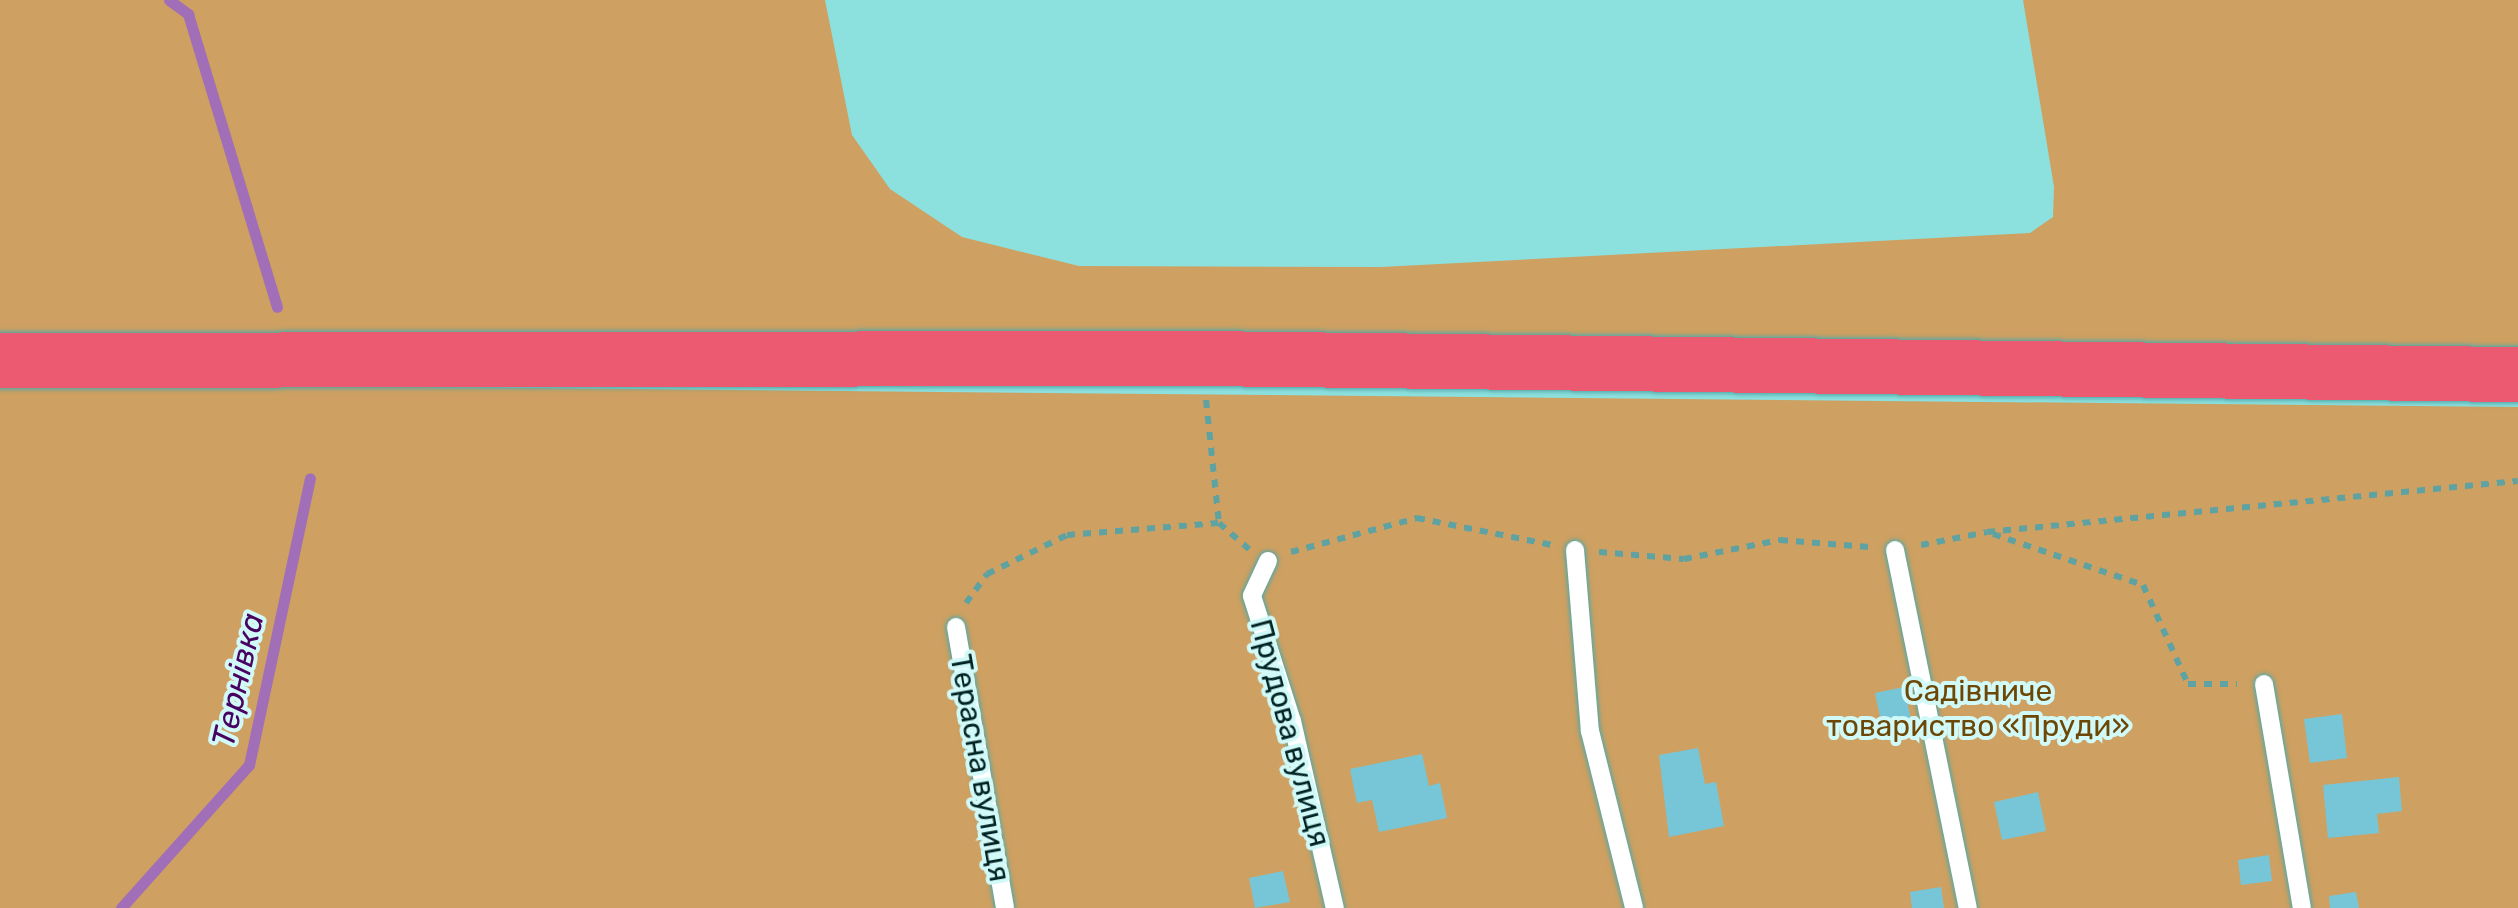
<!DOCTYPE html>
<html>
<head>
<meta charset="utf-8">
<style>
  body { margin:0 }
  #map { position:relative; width:2518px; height:908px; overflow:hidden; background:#8ce1df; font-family:Rubik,sans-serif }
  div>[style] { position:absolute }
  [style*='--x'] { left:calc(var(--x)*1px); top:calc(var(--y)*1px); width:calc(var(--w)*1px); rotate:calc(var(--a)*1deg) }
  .green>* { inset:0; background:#cea061 }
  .stream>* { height:11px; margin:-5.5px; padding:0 5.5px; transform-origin:5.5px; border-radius:5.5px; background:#a06fb7 }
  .building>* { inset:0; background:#77c6d8 }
  .path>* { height:6px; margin-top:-3px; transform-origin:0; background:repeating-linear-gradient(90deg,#5ea2a1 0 8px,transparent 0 16px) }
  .roads { filter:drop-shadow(0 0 2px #52a7a6) drop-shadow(0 0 2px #52a7a6) }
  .lane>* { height:18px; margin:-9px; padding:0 9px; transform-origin:9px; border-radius:9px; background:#fff }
  .highway>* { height:55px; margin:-27.5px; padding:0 27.5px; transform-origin:27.5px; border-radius:27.5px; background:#eb5a70 }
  span { translate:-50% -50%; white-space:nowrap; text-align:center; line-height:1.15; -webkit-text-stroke:8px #d1f9f8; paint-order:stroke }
  .park-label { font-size:30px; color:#6c4706 }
  .street-label { font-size:30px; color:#022 }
  .water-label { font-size:32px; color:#480260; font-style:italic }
</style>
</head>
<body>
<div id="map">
  <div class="green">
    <i style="clip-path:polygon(0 0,825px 0,852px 135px,890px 189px,962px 237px,1079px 266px,1381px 267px,2030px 233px,2053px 217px,2054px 187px,2023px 0,2518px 0,2518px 367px,0 343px)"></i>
    <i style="clip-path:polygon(0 383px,2518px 407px,2518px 908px,0 908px)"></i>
  </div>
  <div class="stream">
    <i style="--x:169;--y:0;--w:24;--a:36"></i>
    <i style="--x:188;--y:14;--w:306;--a:73.1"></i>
    <i style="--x:121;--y:908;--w:192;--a:-48.2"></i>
    <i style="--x:249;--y:765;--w:293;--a:-78"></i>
  </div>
  <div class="building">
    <i style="clip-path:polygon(1904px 687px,1914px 733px,1885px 739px,1875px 693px)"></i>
    <i style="clip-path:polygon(2342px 714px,2347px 758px,2310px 763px,2304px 719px)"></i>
    <i style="clip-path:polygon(1698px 748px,1705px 784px,1716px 782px,1724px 826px,1669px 837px,1659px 755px)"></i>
    <i style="clip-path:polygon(1422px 754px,1429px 786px,1440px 783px,1447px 818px,1379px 832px,1372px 800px,1357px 803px,1350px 769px)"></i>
    <i style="clip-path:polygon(2399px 777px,2402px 811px,2377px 814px,2379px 833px,2328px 838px,2323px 785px)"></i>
    <i style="clip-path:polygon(2038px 792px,2046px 831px,2002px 840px,1994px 802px)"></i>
    <i style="clip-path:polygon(2269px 855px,2272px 881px,2241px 885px,2238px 860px)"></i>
    <i style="clip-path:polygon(1283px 871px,1290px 902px,1255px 908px,1249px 878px)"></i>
    <i style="clip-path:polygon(1941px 887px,1944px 908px,1912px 908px,1910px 892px)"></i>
    <i style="clip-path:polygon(2356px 892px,2359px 908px,2330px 908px,2329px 896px)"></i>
  </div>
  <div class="path">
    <i style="--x:1206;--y:400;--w:124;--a:84"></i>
    <i style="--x:1993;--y:534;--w:158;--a:18.8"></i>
    <i style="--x:2143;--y:585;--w:109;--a:65.6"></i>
    <i style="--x:2188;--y:684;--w:49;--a:0"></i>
    <i style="--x:1921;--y:545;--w:67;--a:-11.1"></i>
    <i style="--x:1987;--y:532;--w:533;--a:-5.49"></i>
    <i style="--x:1291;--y:552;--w:131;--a:-15.1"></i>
    <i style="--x:1417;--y:518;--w:138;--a:11.3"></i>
    <i style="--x:1599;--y:552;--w:85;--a:4.7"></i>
    <i style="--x:1684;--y:559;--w:98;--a:-11.2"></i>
    <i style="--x:1780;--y:540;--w:89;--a:4.5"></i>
    <i style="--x:966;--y:603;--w:36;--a:-54"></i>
    <i style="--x:987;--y:574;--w:89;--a:-26"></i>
    <i style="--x:1067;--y:535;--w:152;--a:-4.5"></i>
    <i style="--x:1219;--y:523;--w:40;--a:41"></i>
  </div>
  <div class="roads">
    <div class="lane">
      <i style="--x:1575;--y:550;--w:182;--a:85.3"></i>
      <i style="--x:1590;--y:731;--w:182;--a:76"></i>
      <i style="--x:1895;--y:550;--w:365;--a:78.5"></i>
      <i style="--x:1268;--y:561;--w:38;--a:115"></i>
      <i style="--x:1252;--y:596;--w:131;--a:72.3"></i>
      <i style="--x:1292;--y:721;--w:192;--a:77.1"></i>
      <i style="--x:956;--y:627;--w:285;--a:80.1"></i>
      <i style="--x:2264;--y:684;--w:227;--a:80.4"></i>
    </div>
    <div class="highway">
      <i style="--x:0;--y:360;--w:1201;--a:-0.1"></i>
      <i style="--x:1201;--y:358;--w:1317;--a:0.7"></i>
    </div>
  </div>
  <div class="park-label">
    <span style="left:1978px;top:708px">Садівниче<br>товариство «Пруди»</span>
  </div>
  <div class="street-label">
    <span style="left:1290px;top:733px;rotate:75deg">Прудова вулиця</span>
    <span style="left:980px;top:768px;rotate:80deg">Терасна вулиця</span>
  </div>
  <div class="water-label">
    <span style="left:238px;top:680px;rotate:-77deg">Тернівка</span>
  </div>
</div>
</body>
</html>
